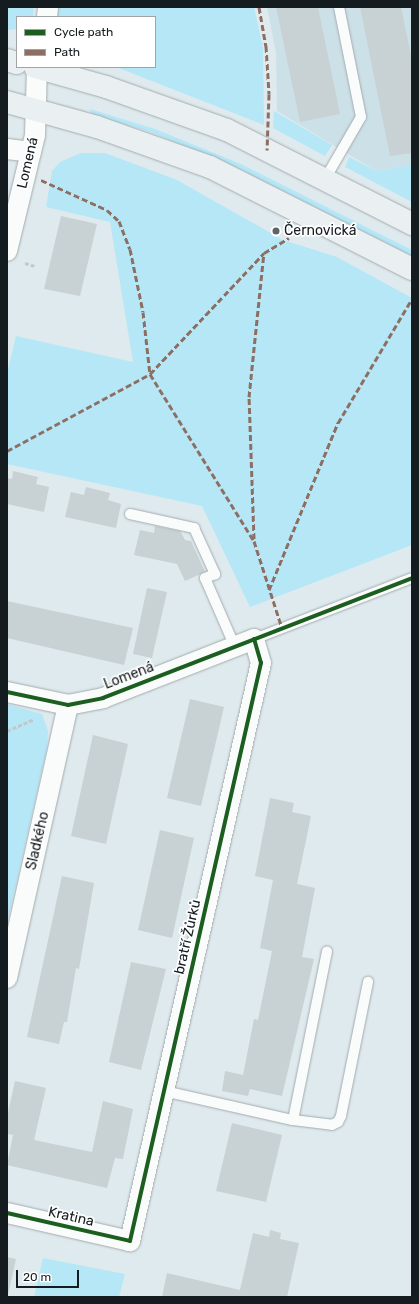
<!DOCTYPE html>
<html>
<head>
<meta charset="utf-8">
<style>
  body { margin:0 }
  #map { position:relative; width:419px; height:1304px; overflow:hidden; background:#dfeaee; font-family:Rubik,sans-serif }
  div>[style] { position:absolute }
  [style*='--x'] { left:calc(var(--x)*1px); top:calc(var(--y)*1px); width:calc(var(--w)*1px); rotate:calc(var(--a)*1deg) }
  .built>* { inset:0; background:#cce0e8 }
  .green>* { inset:0; background:#b5e7f7 }
  .building>* { inset:0; background:#c8d1d4 }
  .path>* { height:2.5px; margin-top:-1.25px; transform-origin:0; background:repeating-linear-gradient(90deg,#c4c7c9 0 4px,transparent 0 6px) }
  .roads { filter:drop-shadow(0 0 1px #a3abae) drop-shadow(0 0 1px #a3abae) }
  .lane>* { height:10px; margin:-5px; padding:0 5px; transform-origin:5px; border-radius:5px; background:#fafcfc }
  .street>* { height:20px; margin:-10px; padding:0 10px; transform-origin:10px; border-radius:10px; background:#fafcfc }
  .secondary>* { height:22px; margin:-11px; padding:0 11px; transform-origin:11px; border-radius:11px; background:#eaf0f1 }
  .quiet>* { height:3px; margin-top:-1.5px; transform-origin:0; background:repeating-linear-gradient(90deg,#8d6e63 0 6px,transparent 0 9px) }
  .cycleway>* { height:4px; margin:-2px; padding:0 2px; transform-origin:2px; border-radius:2px; background:#1b5e20 }
  .dots>* { width:11px; height:11px; translate:-50% -50%; box-sizing:border-box; border:2px solid #fff; border-radius:50% }
  span { translate:-50% -50%; white-space:nowrap; text-align:center; line-height:1.15; -webkit-text-stroke:3.5px #fff; paint-order:stroke }
  .street-label { font-size:14px; color:#151c1f }
  .poi-label { font-size:14px; color:#151c1f }
  .left { translate:0 -50%; text-align:left }
  .frame { position:absolute; inset:0; border:8px solid #151c1f; pointer-events:none }
  .legend { position:absolute; left:16px; top:16px; width:140px; height:52px; box-sizing:border-box; background:#fff; border:1px solid #a1a4a5; margin:0; padding:5px 7px; list-style:none; font-size:12px; color:#151c1f }
  .legend li { display:flex; align-items:center; gap:8px; height:20px }
  .legend b { width:20px; border:1px solid #a1a4a5 }
  .scale { position:absolute; left:16px; top:1270px; width:63px; height:18px; box-sizing:border-box; border:2px solid #151c1f; border-top:0; padding-left:5px; font-size:12px; line-height:14px; white-space:nowrap; color:#151c1f; -webkit-text-stroke:3px #fff; paint-order:stroke }
</style>
</head>
<body>
<div id="map">
  <div class="built">
    <i style="clip-path:polygon(267px 7px,412px 7px,412px 165px,376px 171px,277px 111px,276px 53px)"></i>
  </div>
  <div class="green">
    <i style="clip-path:polygon(7px 7px,34px 7px,33px 17px,17px 17px,17px 29px,7px 30px)"></i>
    <i style="clip-path:polygon(58px 7px,254px 7px,263px 48px,264px 125px,116px 67px,155px 67px,155px 17px,56px 17px)"></i>
    <i style="clip-path:polygon(90px 109px,155px 129px,241px 164px,412px 250px,412px 256px,239px 169px,153px 133px,92px 114px)"></i>
    <i style="clip-path:polygon(274px 111px,332px 145px,325px 156px,273px 128px)"></i>
    <i style="clip-path:polygon(81px 153px,105px 153px,177px 180px,283px 240px,337px 257px,412px 298px,412px 545px,250px 607px,202px 506px,7px 464px,7px 374px,16px 336px,133px 362px,110px 222px,46px 207px,52px 171px,60px 162px)"></i>
    <i style="clip-path:polygon(349px 157px,376px 171px,412px 165px,412px 202px,345px 167px)"></i>
    <i style="clip-path:polygon(7px 704px,42px 714px,48px 731px,47px 748px,7px 923px)"></i>
    <i style="clip-path:polygon(43px 1258px,125px 1274px,119px 1297px,34px 1297px)"></i>
  </div>
  <div class="building">
    <i style="clip-path:polygon(276px 7px,318px 7px,340px 114px,300px 122px)"></i>
    <i style="clip-path:polygon(360px 7px,401px 7px,412px 60px,412px 153px,390px 156px)"></i>
    <i style="clip-path:polygon(61px 216px,97px 224px,80px 296px,44px 289px)"></i>
    <i style="clip-path:polygon(13px 471px,38px 477px,36px 484px,49px 487px,44px 512px,7px 504px,7px 478px,12px 479px)"></i>
    <i style="clip-path:polygon(86px 487px,110px 493px,108px 500px,121px 504px,116px 528px,65px 517px,71px 492px,84px 495px)"></i>
    <i style="clip-path:polygon(155px 526px,180px 531px,185px 540px,191px 541px,205px 572px,185px 581px,177px 564px,134px 555px,140px 530px,154px 533px)"></i>
    <i style="clip-path:polygon(147px 588px,167px 592px,152px 658px,133px 654px)"></i>
    <i style="clip-path:polygon(7px 601px,133px 628px,124px 665px,7px 638px)"></i>
    <i style="clip-path:polygon(190px 699px,224px 707px,201px 806px,167px 798px)"></i>
    <i style="clip-path:polygon(93px 735px,128px 744px,106px 844px,71px 836px)"></i>
    <i style="clip-path:polygon(270px 798px,294px 803px,292px 812px,311px 816px,297px 884px,315px 888px,302px 957px,314px 959px,282px 1096px,250px 1089px,248px 1096px,222px 1091px,225px 1071px,243px 1075px,254px 1019px,258px 1020px,272px 951px,260px 948px,273px 880px,255px 876px)"></i>
    <i style="clip-path:polygon(160px 830px,194px 838px,172px 938px,138px 930px)"></i>
    <i style="clip-path:polygon(62px 876px,94px 883px,79px 969px,76px 968px,67px 1022px,64px 1022px,59px 1044px,27px 1037px)"></i>
    <i style="clip-path:polygon(131px 962px,166px 969px,141px 1070px,109px 1062px)"></i>
    <i style="clip-path:polygon(15px 1081px,46px 1088px,34px 1140px,92px 1152px,103px 1101px,133px 1109px,123px 1159px,115px 1158px,107px 1188px,7px 1165px,13px 1135px,7px 1134px,7px 1117px)"></i>
    <i style="clip-path:polygon(232px 1123px,282px 1135px,266px 1202px,216px 1191px)"></i>
    <i style="clip-path:polygon(270px 1230px,281px 1233px,280px 1239px,299px 1243px,287px 1297px,162px 1297px,167px 1273px,240px 1290px,253px 1233px,269px 1237px)"></i>
    <i style="clip-path:polygon(7px 1257px,16px 1259px,8px 1295px,7px 1295px)"></i>
  </div>
  <div class="path">
    <i style="--x:25;--y:263;--w:10;--a:17"></i>
    <i style="--x:7;--y:731;--w:30;--a:-24"></i>
  </div>
  <div class="roads">
    <div class="lane">
      <i style="--x:325;--y:179;--w:72;--a:-59.9"></i>
      <i style="--x:361;--y:117;--w:112;--a:-101.3"></i>
      <i style="--x:130;--y:514;--w:66;--a:12.3"></i>
      <i style="--x:194;--y:528;--w:51;--a:65.5"></i>
      <i style="--x:215;--y:574;--w:11;--a:158"></i>
      <i style="--x:205;--y:578;--w:75;--a:66.5"></i>
      <i style="--x:254;--y:639;--w:169;--a:-21.1"></i>
      <i style="--x:164;--y:1091;--w:132;--a:12.7"></i>
      <i style="--x:293;--y:1120;--w:39;--a:7"></i>
      <i style="--x:332;--y:1125;--w:7;--a:-27"></i>
      <i style="--x:338;--y:1122;--w:7;--a:-63"></i>
      <i style="--x:341;--y:1116;--w:137;--a:-78.6"></i>
      <i style="--x:293;--y:1120;--w:172;--a:-78.6"></i>
    </div>
    <div class="street">
      <i style="--x:47;--y:17;--w:10;--a:-84"></i>
      <i style="--x:7;--y:149;--w:24;--a:7"></i>
      <i style="--x:7;--y:251;--w:119;--a:-76.4"></i>
      <i style="--x:35;--y:135;--w:68;--a:-88.3"></i>
      <i style="--x:7;--y:692;--w:62;--a:12"></i>
      <i style="--x:68;--y:705;--w:36;--a:-11"></i>
      <i style="--x:103;--y:698;--w:162;--a:-21.3"></i>
      <i style="--x:254;--y:639;--w:25;--a:74"></i>
      <i style="--x:261;--y:663;--w:593;--a:102.77"></i>
      <i style="--x:130;--y:1241;--w:126;--a:-167.2"></i>
      <i style="--x:7;--y:978;--w:280;--a:-77.4"></i>
    </div>
    <div class="secondary">
      <i style="--x:7;--y:60;--w:10;--a:17"></i>
      <i style="--x:35;--y:67;--w:74;--a:15.7"></i>
      <i style="--x:106;--y:87;--w:128;--a:19.6"></i>
      <i style="--x:227;--y:130;--w:208;--a:26.9"></i>
      <i style="--x:7;--y:102;--w:93;--a:15.5"></i>
      <i style="--x:97;--y:127;--w:120;--a:19.5"></i>
      <i style="--x:210;--y:167;--w:226;--a:26.8"></i>
    </div>
  </div>
  <div class="quiet">
    <i style="--x:259;--y:7;--w:40;--a:80"></i>
    <i style="--x:266;--y:46;--w:48;--a:86.4"></i>
    <i style="--x:269;--y:94;--w:56;--a:92"></i>
    <i style="--x:41;--y:180;--w:72;--a:24.4"></i>
    <i style="--x:107;--y:210;--w:16;--a:43"></i>
    <i style="--x:119;--y:221;--w:30;--a:69"></i>
    <i style="--x:130;--y:249;--w:64;--a:78.3"></i>
    <i style="--x:143;--y:312;--w:62;--a:83.6"></i>
    <i style="--x:150;--y:374;--w:197;--a:58.1"></i>
    <i style="--x:254;--y:541;--w:91;--a:72.2"></i>
    <i style="--x:7;--y:451;--w:162;--a:-28.3"></i>
    <i style="--x:150;--y:374;--w:166;--a:-46.7"></i>
    <i style="--x:264;--y:253;--w:29;--a:-31"></i>
    <i style="--x:254;--y:539;--w:142;--a:-92"></i>
    <i style="--x:249;--y:397;--w:145;--a:-84.1"></i>
    <i style="--x:269;--y:590;--w:181;--a:-67.6"></i>
    <i style="--x:338;--y:423;--w:144;--a:-59.2"></i>
  </div>
  <div class="cycleway">
    <i style="--x:7;--y:692;--w:62;--a:12"></i>
    <i style="--x:68;--y:705;--w:36;--a:-11"></i>
    <i style="--x:103;--y:698;--w:331;--a:-21.2"></i>
    <i style="--x:7;--y:1213;--w:126;--a:12.8"></i>
    <i style="--x:130;--y:1241;--w:593;--a:-77.23"></i>
    <i style="--x:261;--y:663;--w:25;--a:-106"></i>
  </div>
  <div class="dots">
    <i style="left:276px;top:231px;background:#5c6467"></i>
  </div>
  <div class="street-label">
    <span style="left:28px;top:163px;rotate:-77deg">Lomená</span>
    <span style="left:129px;top:676px;rotate:-21deg">Lomená</span>
    <span style="left:38px;top:841px;rotate:-77deg">Sladkého</span>
    <span style="left:188px;top:937px;rotate:-77deg">bratří Žůrků</span>
    <span style="left:71px;top:1217px;rotate:13deg">Kratina</span>
  </div>
  <div class="poi-label">
    <span class="left" style="left:284px;top:231px">Černovická</span>
  </div>
  <div class="frame"></div>
  <ul class="legend">
  <li><b style="height:5px;background:#1b5e20"></b>Cycle path</li>
  <li><b style="height:5px;background:#8d6e63"></b>Path</li>
  </ul>
  <div class="scale">20 m</div>
</div>
</body>
</html>
